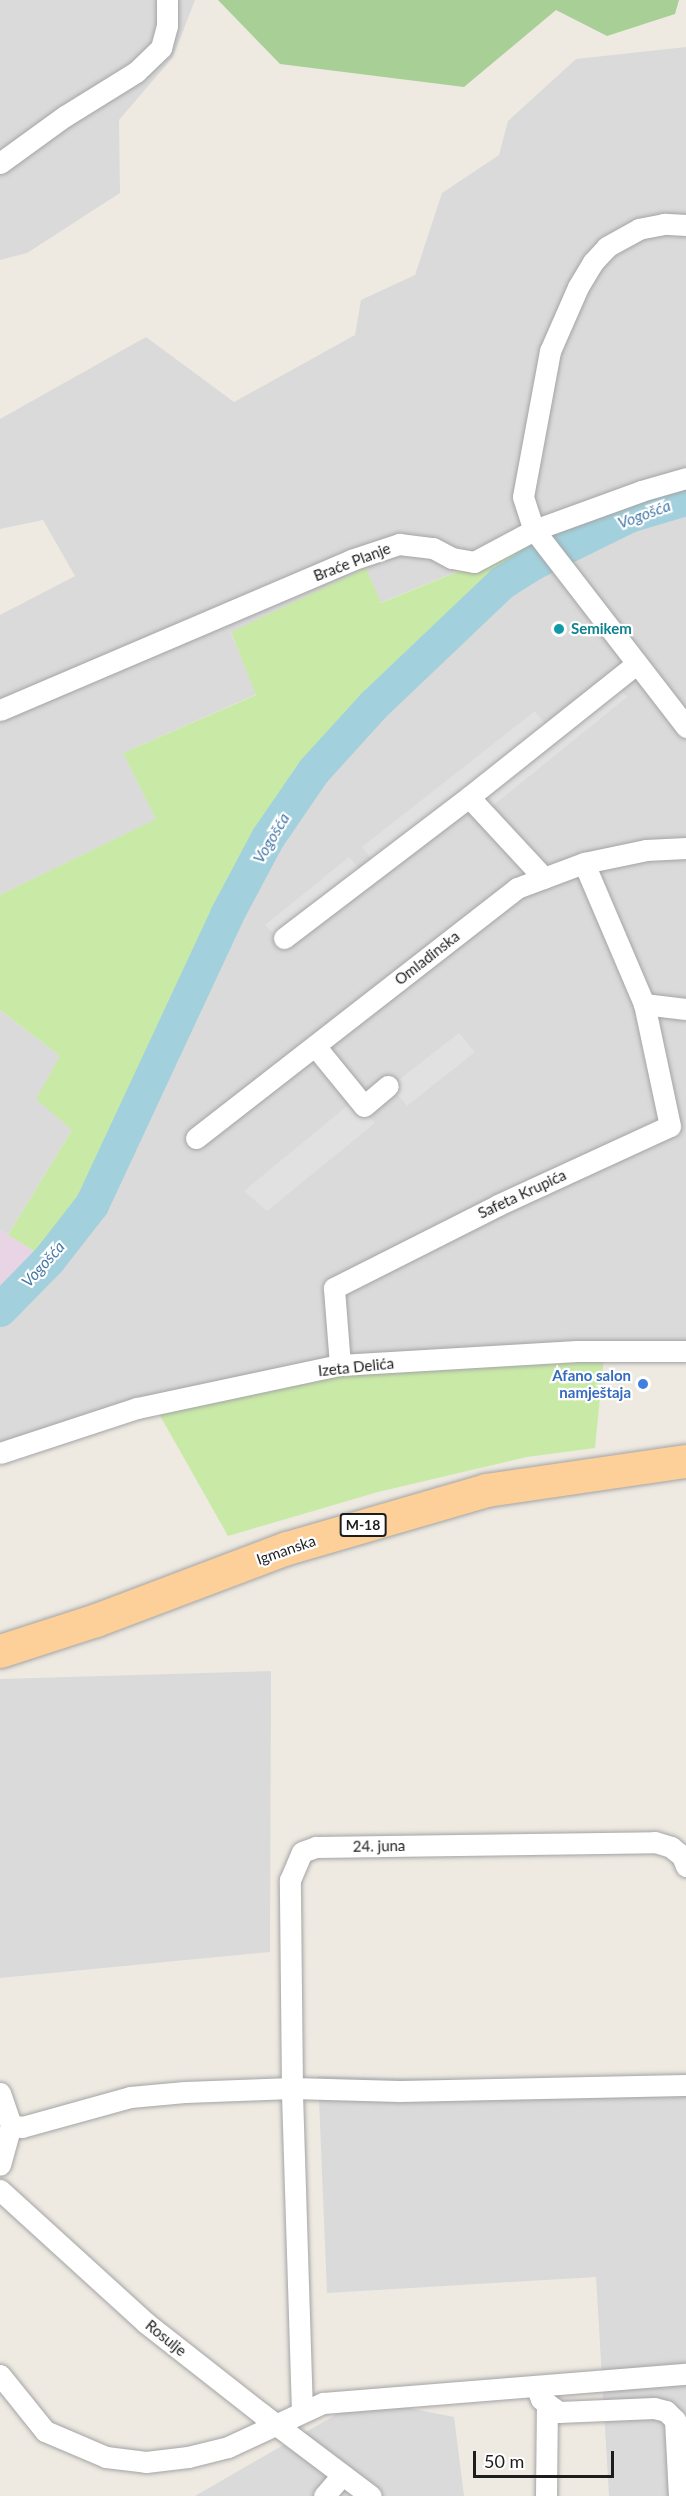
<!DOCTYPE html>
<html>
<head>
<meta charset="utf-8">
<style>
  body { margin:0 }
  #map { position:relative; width:686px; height:2496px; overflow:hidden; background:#eeeae2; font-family:Lato,sans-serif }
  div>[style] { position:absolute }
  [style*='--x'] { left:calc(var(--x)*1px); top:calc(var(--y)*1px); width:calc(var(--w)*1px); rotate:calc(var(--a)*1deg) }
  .residential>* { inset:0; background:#dbdada }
  .industrial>* { inset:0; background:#e8d4e4 }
  .grass>* { inset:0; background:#c9eaa7 }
  .forest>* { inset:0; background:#a8cf96 }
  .parking>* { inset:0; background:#e1e1e1 }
  .river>* { height:34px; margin:-17px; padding:0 17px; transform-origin:17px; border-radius:17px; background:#a2d1dd }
  .roads { filter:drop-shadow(0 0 2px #a4a4a4) drop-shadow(0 0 2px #a4a4a4) }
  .street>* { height:21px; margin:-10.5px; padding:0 10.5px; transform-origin:10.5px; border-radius:10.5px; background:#fff }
  .primary>* { height:33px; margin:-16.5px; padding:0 16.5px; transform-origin:16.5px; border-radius:16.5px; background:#fdcf99 }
  .dots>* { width:16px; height:16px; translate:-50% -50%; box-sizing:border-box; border:3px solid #fff; border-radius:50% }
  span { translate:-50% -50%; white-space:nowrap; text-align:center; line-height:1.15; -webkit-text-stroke:4.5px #fff; paint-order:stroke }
  .shield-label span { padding:2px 4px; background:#fff; border:2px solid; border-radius:4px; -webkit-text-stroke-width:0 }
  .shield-label { font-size:14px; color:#1d1d1d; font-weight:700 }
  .street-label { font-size:15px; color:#1d1d1d }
  .culture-label { font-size:15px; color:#0d838f; font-weight:700 }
  .left { translate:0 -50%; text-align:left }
  .shop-label { font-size:15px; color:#366cbe; font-weight:700 }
  .right { translate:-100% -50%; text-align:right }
  .water-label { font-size:16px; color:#4578a6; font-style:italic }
  .scale { position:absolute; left:473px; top:2451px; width:141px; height:27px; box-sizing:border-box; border:3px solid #1d1d1d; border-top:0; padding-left:8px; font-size:18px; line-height:21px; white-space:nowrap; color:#1d1d1d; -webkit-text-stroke:4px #fff; paint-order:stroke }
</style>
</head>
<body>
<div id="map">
  <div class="residential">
    <i style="clip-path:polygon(0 0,195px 0,173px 57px,119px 120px,120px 193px,27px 253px,0 260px)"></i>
    <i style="clip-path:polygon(686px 47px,686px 478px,380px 603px,366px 568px,231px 633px,257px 694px,123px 753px,157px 819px,0 895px,0 615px,75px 576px,43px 520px,0 529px,0 419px,146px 337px,234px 402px,355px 335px,361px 300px,415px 275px,442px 193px,499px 155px,508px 121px,576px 59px)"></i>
    <i style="clip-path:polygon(686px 499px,686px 1354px,340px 1365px,0 1451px,0 1310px,49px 1260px,92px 1205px,227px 915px,268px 838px,314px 771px,374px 704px,502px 583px,532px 564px,629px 516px)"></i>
    <i style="clip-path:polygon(0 1010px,60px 1056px,72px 1130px,8px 1235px,0 1230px)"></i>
    <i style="clip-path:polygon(271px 1671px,270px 1952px,0 1978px,0 1679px)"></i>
    <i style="clip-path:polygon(318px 2076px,686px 2085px,686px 2496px,609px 2496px,596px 2277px,327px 2293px)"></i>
    <i style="clip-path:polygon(363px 2399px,454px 2417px,464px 2496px,195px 2496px)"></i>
  </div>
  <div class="industrial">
    <i style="clip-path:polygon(0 1230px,49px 1260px,0 1310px)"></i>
  </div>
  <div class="grass">
    <i style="clip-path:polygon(686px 478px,686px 499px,629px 516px,532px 564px,502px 583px,374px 704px,314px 771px,268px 838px,227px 915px,92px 1205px,49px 1260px,8px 1235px,72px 1130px,36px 1099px,60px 1056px,0 1010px,0 895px,156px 819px,123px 753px,256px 695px,231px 632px,366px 568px,381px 603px)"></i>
    <i style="clip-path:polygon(604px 1357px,595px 1448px,527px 1457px,378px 1492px,228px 1536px,154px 1405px,340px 1365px)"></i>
  </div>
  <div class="forest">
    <i style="clip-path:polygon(218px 0,679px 0,675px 14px,607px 36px,556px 10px,464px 87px,280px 64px)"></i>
  </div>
  <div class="parking">
    <i style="clip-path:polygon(617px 686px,627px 697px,490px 808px,476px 797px)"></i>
    <i style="clip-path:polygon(535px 711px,548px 728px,374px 862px,362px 847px)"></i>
    <i style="clip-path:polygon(349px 857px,361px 871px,277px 937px,265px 925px)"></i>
    <i style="clip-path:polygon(459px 1033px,475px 1052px,407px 1106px,391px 1086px)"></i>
    <i style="clip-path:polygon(353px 1101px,375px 1123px,267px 1211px,244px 1191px)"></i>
  </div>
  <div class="river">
    <i style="--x:0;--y:1310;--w:70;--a:-45.6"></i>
    <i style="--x:49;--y:1260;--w:70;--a:-52"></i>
    <i style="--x:92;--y:1205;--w:320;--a:-65"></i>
    <i style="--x:227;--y:915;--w:87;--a:-62"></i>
    <i style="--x:268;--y:838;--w:81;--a:-55.5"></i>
    <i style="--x:314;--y:771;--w:89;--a:-47.7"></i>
    <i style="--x:374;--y:705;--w:177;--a:-43.6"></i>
    <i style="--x:502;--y:583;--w:36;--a:-32"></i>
    <i style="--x:532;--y:564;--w:108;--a:-26.3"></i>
    <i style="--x:629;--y:516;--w:59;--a:-16.6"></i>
  </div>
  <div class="roads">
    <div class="street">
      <i style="--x:0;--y:163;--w:80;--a:-35.9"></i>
      <i style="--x:65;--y:116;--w:84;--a:-31.8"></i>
      <i style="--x:136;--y:72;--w:35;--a:-44"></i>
      <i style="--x:161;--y:48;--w:23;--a:-75"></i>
      <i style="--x:167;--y:26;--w:26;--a:-90"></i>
      <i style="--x:686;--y:225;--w:22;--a:-177"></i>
      <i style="--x:664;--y:224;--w:25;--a:169"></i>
      <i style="--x:639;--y:229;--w:37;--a:151"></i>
      <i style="--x:607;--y:247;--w:21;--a:133"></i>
      <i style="--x:593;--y:262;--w:29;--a:121"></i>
      <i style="--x:578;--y:287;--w:70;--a:113.6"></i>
      <i style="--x:550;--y:351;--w:148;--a:100.5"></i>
      <i style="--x:523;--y:497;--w:35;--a:72"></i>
      <i style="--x:534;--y:530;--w:249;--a:52.3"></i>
      <i style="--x:0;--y:710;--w:382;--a:-23.1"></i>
      <i style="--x:351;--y:560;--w:51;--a:-18.4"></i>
      <i style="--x:399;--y:544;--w:34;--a:7"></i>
      <i style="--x:433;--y:548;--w:21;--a:28"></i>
      <i style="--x:452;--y:558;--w:22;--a:10"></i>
      <i style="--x:474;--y:562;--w:68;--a:-28.1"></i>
      <i style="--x:534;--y:530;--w:114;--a:-20"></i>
      <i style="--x:641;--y:491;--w:47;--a:-16.1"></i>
      <i style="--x:544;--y:878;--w:110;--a:-132.8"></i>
      <i style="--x:469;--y:797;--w:213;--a:-38.5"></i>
      <i style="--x:284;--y:938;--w:233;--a:-37.3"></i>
      <i style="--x:644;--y:1004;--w:42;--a:6.8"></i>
      <i style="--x:315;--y:1046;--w:77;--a:50.8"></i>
      <i style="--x:364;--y:1106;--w:31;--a:-40"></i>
      <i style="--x:196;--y:1138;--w:407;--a:-37.9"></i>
      <i style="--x:517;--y:888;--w:72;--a:-20.5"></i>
      <i style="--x:584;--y:863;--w:63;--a:-11.8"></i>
      <i style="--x:646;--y:850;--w:40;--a:-2.9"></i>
      <i style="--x:340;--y:1365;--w:77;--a:-94.5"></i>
      <i style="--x:334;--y:1288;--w:184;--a:-26.8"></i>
      <i style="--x:498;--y:1205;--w:189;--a:-24.7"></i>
      <i style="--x:670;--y:1126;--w:125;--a:-102"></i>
      <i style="--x:644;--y:1004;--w:153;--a:-113.1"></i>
      <i style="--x:0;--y:1453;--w:144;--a:-18.2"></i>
      <i style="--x:137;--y:1408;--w:208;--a:-12"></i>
      <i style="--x:340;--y:1365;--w:237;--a:-3.4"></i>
      <i style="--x:577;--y:1351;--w:109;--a:0"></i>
      <i style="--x:0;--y:2093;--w:34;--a:71"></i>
      <i style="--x:11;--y:2125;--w:41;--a:105.4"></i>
      <i style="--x:11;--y:2125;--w:11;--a:10"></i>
      <i style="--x:22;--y:2127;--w:112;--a:-15.5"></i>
      <i style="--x:130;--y:2097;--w:55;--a:-5.2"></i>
      <i style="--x:185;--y:2092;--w:107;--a:-2.1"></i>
      <i style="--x:292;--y:2088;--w:107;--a:1.6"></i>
      <i style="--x:399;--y:2091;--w:287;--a:-1.2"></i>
      <i style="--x:0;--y:2190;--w:197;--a:42.3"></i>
      <i style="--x:146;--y:2323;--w:147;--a:38.1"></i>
      <i style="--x:262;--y:2414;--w:136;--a:37"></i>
      <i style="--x:0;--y:2375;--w:72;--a:51.2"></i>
      <i style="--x:45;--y:2431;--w:66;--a:23.1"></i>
      <i style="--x:106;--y:2457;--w:40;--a:7.1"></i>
      <i style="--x:146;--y:2462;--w:42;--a:-6.8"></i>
      <i style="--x:188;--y:2457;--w:41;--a:-14"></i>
      <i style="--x:228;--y:2447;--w:105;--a:-24.9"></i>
      <i style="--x:323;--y:2403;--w:364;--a:-4.6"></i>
      <i style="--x:536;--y:2386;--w:14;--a:69"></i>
      <i style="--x:541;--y:2399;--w:22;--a:36"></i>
      <i style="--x:559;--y:2412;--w:95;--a:-2.4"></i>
      <i style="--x:654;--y:2408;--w:12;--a:14"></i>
      <i style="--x:666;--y:2411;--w:13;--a:45"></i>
      <i style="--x:675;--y:2420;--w:76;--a:87"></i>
      <i style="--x:302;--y:2412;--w:324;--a:-91.8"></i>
      <i style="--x:292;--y:2088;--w:208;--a:-90.6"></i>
      <i style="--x:290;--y:1880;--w:30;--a:-67"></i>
      <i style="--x:302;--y:1852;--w:15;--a:-20"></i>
      <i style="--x:316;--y:1847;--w:339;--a:-0.8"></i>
      <i style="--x:655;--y:1842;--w:17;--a:17"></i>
      <i style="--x:671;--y:1847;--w:14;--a:39"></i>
      <i style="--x:682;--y:1856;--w:11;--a:68"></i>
      <i style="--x:324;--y:2496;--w:28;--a:-49"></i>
      <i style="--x:546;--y:2496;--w:90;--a:-89.4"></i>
    </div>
    <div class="primary">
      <i style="--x:0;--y:1651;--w:101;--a:-17.9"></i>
      <i style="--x:96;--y:1620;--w:204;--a:-20.7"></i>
      <i style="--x:287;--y:1548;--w:207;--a:-16.2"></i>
      <i style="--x:486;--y:1490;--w:202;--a:-8.3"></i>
    </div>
  </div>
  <div class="dots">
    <i style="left:559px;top:629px;background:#0f9aa8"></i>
    <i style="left:643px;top:1384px;background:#3f7fe0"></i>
  </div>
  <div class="shield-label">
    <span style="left:363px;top:1525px">M-18</span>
  </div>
  <div class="street-label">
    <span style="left:352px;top:562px;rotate:-21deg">Braće Planje</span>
    <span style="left:427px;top:958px;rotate:-38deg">Omladinska</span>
    <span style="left:522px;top:1194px;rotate:-25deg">Safeta Krupića</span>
    <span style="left:356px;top:1367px;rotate:-6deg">Izeta Delića</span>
    <span style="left:286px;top:1550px;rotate:-19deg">Igmanska</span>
    <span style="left:379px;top:1846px;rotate:-1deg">24. juna</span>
    <span style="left:166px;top:2338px;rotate:39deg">Rosulje</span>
  </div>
  <div class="culture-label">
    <span class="left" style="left:571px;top:629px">Semikem</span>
  </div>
  <div class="shop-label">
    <span class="right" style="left:631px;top:1384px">Afano salon<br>namještaja</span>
  </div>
  <div class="water-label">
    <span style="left:644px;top:514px;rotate:-20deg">Vogošća</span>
    <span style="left:271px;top:838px;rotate:-59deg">Vogošća</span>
    <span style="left:43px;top:1264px;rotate:-48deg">Vogošća</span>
  </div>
  <div class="scale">50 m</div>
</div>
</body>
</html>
